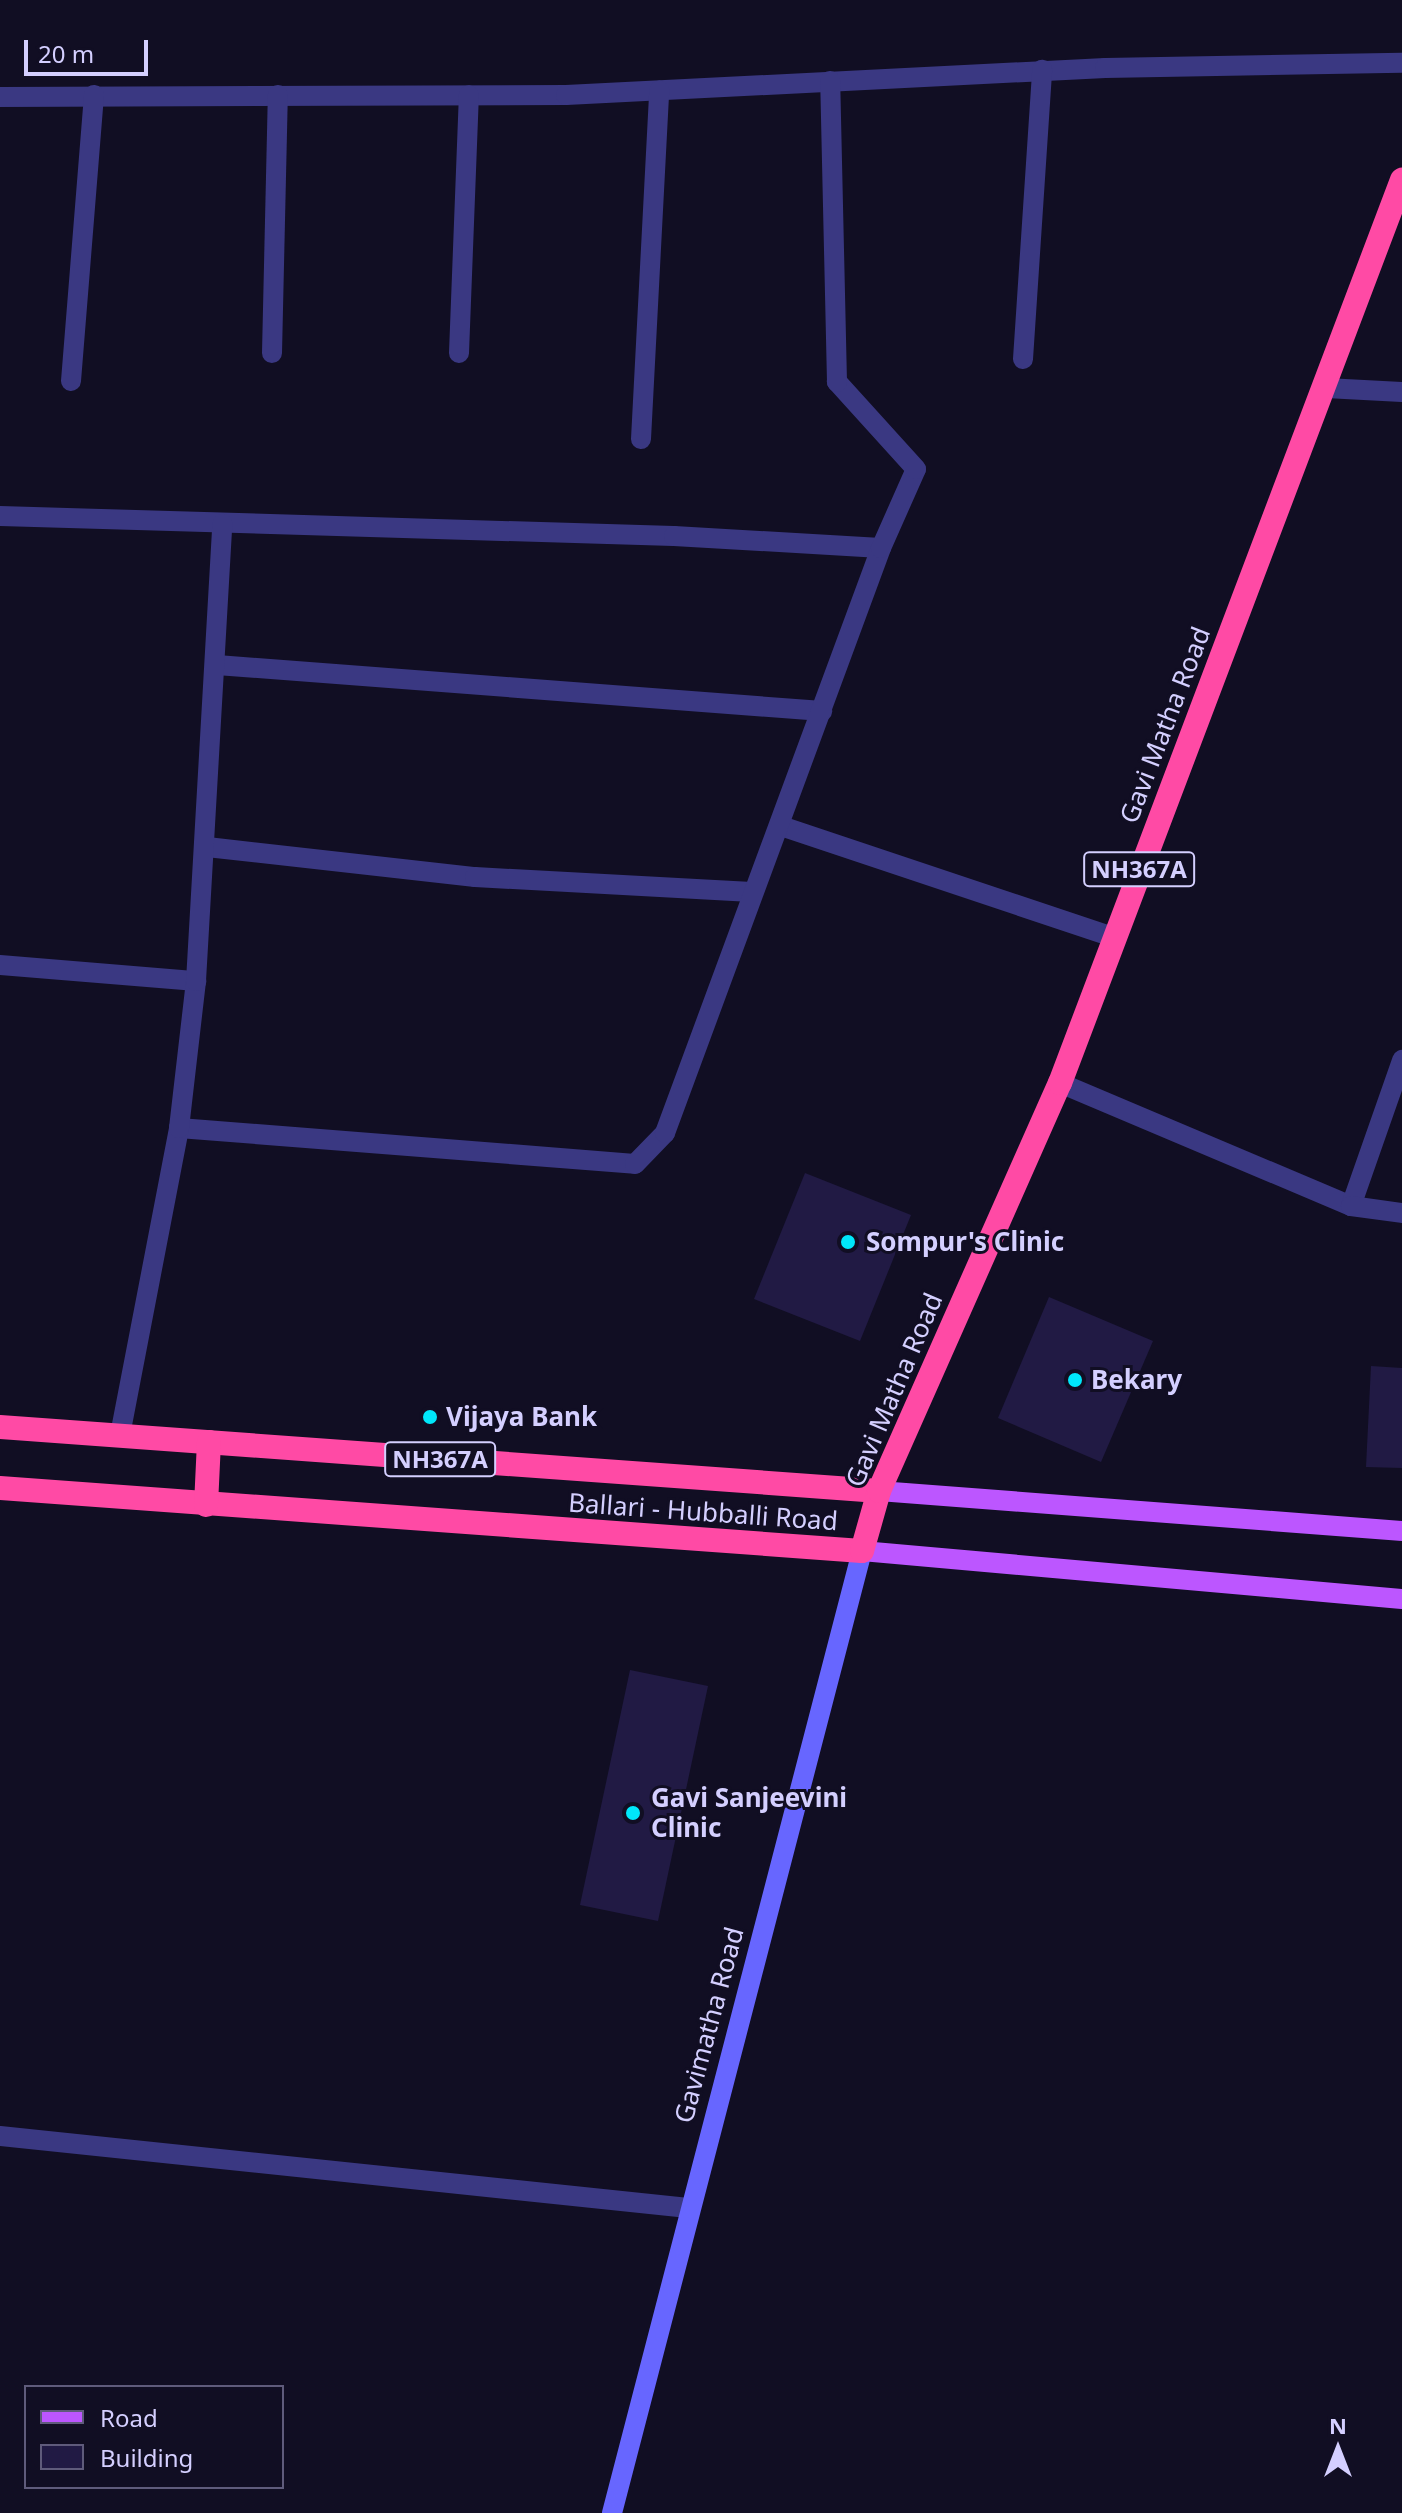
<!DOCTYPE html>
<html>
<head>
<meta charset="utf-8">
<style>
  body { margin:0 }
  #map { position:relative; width:1402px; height:2513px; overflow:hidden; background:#110e23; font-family:"Noto Sans",sans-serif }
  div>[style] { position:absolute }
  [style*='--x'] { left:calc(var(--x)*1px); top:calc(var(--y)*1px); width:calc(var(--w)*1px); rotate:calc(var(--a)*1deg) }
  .building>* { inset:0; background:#211a44 }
  .street>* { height:20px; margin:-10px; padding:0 10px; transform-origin:10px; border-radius:10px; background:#3a3882 }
  .secondary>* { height:20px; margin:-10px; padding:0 10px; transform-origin:10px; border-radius:10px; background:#6766ff }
  .primary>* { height:20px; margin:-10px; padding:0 10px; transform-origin:10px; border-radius:10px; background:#bc56ff }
  .highway>* { height:24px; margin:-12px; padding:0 12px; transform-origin:12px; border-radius:12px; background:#ff4aa5 }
  .dots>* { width:22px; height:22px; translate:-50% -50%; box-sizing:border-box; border:4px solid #110e23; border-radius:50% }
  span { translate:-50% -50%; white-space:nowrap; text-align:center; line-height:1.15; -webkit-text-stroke:6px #110e23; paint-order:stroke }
  .shield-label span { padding:2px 6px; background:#110e23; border:2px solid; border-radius:6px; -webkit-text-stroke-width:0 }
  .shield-label { font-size:24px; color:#d4cfff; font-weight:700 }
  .street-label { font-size:26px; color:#d4cfff }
  .poi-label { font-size:26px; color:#d4cfff; font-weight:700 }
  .left { translate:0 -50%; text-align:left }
  .legend { position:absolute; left:24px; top:2385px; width:260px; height:104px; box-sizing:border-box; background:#110e23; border:2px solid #5f5b7b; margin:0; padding:10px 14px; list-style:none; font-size:24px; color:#d4cfff }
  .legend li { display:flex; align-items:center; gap:16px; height:40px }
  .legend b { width:40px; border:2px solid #5f5b7b }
  .north { position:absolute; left:1298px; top:2409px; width:80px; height:80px; -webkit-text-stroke:6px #110e23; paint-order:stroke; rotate:0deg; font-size:22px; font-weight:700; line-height:32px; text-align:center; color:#d4cfff }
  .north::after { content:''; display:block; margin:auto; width:28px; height:36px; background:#d4cfff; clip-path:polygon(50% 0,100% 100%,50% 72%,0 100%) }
  .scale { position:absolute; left:24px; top:40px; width:124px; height:36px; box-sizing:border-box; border:4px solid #d4cfff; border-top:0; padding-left:10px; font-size:24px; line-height:28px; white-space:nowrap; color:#d4cfff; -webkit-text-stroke:6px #110e23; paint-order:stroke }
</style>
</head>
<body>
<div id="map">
  <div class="building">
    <i style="clip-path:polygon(805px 1173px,911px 1215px,860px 1341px,754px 1299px)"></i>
    <i style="clip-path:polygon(1049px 1297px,1153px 1341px,1101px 1462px,998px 1418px)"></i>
    <i style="clip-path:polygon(1371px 1366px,1402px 1368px,1402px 1468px,1366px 1467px)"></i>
    <i style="clip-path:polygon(630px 1670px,708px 1686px,658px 1921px,580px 1905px)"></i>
  </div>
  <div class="street">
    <i style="--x:0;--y:97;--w:566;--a:-0.2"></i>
    <i style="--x:566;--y:95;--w:540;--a:-2.87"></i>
    <i style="--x:1105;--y:68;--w:297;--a:-1"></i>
    <i style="--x:272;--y:353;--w:258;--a:-88.7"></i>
    <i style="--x:459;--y:353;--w:258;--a:-87.8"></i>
    <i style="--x:1023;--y:359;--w:290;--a:-86.2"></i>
    <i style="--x:71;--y:381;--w:287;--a:-85.4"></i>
    <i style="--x:1326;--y:388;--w:76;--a:3"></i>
    <i style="--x:641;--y:439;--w:349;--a:-87"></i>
    <i style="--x:0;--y:516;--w:674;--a:1.7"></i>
    <i style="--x:674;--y:536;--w:207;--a:3.3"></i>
    <i style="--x:217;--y:665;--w:607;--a:4.35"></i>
    <i style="--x:781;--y:826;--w:350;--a:18.5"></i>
    <i style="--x:207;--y:847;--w:270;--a:6.4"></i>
    <i style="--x:475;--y:877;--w:277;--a:3.1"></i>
    <i style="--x:0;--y:965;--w:197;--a:4.7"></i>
    <i style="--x:1060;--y:1083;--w:316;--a:22.9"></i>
    <i style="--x:1351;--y:1206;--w:155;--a:-70.7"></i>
    <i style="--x:179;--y:1128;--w:457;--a:4.5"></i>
    <i style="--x:635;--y:1164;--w:43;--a:-45.9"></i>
    <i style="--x:665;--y:1133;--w:624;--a:-69.73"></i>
    <i style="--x:881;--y:548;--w:86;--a:-66.1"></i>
    <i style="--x:916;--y:469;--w:118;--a:-132.2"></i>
    <i style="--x:837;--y:382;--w:301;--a:-91.3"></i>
    <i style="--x:1351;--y:1206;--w:51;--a:7.8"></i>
    <i style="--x:120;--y:1435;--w:313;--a:-79.1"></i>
    <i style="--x:179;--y:1128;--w:148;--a:-83.4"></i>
    <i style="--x:196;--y:981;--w:458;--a:-86.7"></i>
    <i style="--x:0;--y:2136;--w:692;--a:5.97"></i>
  </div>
  <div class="secondary">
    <i style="--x:612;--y:2513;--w:994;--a:-75.43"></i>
  </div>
  <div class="primary">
    <i style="--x:879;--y:1491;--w:525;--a:4.37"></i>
    <i style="--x:862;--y:1551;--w:542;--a:5.08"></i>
  </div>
  <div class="highway">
    <i style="--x:0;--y:1427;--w:881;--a:4.16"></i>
    <i style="--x:0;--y:1488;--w:864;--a:4.18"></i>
    <i style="--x:862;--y:1551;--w:62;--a:-74.2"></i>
    <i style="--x:879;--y:1491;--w:446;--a:-66.1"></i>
    <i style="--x:1060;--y:1083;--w:966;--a:-69.26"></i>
    <i style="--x:206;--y:1505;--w:63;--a:-87.3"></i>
  </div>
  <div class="dots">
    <i style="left:848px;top:1242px;background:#00e7fa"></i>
    <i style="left:1075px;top:1380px;background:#00e7fa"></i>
    <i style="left:430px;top:1417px;background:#00e7fa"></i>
    <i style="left:633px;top:1813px;background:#00e7fa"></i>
  </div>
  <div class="shield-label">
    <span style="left:1139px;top:869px">NH367A</span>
    <span style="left:440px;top:1459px">NH367A</span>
  </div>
  <div class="street-label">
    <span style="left:1165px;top:725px;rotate:-69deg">Gavi Matha Road</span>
    <span style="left:894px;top:1390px;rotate:-67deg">Gavi Matha Road</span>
    <span style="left:703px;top:1512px;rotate:4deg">Ballari - Hubballi Road</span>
    <span style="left:709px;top:2025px;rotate:-75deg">Gavimatha Road</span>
  </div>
  <div class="poi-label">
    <span class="left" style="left:866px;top:1242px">Sompur's Clinic</span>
    <span class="left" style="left:1091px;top:1380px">Bekary</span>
    <span class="left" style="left:446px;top:1417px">Vijaya Bank</span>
    <span class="left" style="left:651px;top:1813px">Gavi Sanjeevini<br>Clinic</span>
  </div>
  <ul class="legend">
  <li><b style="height:10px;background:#bc56ff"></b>Road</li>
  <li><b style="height:22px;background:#211a44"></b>Building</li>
  </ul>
  <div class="north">N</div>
  <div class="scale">20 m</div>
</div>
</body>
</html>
